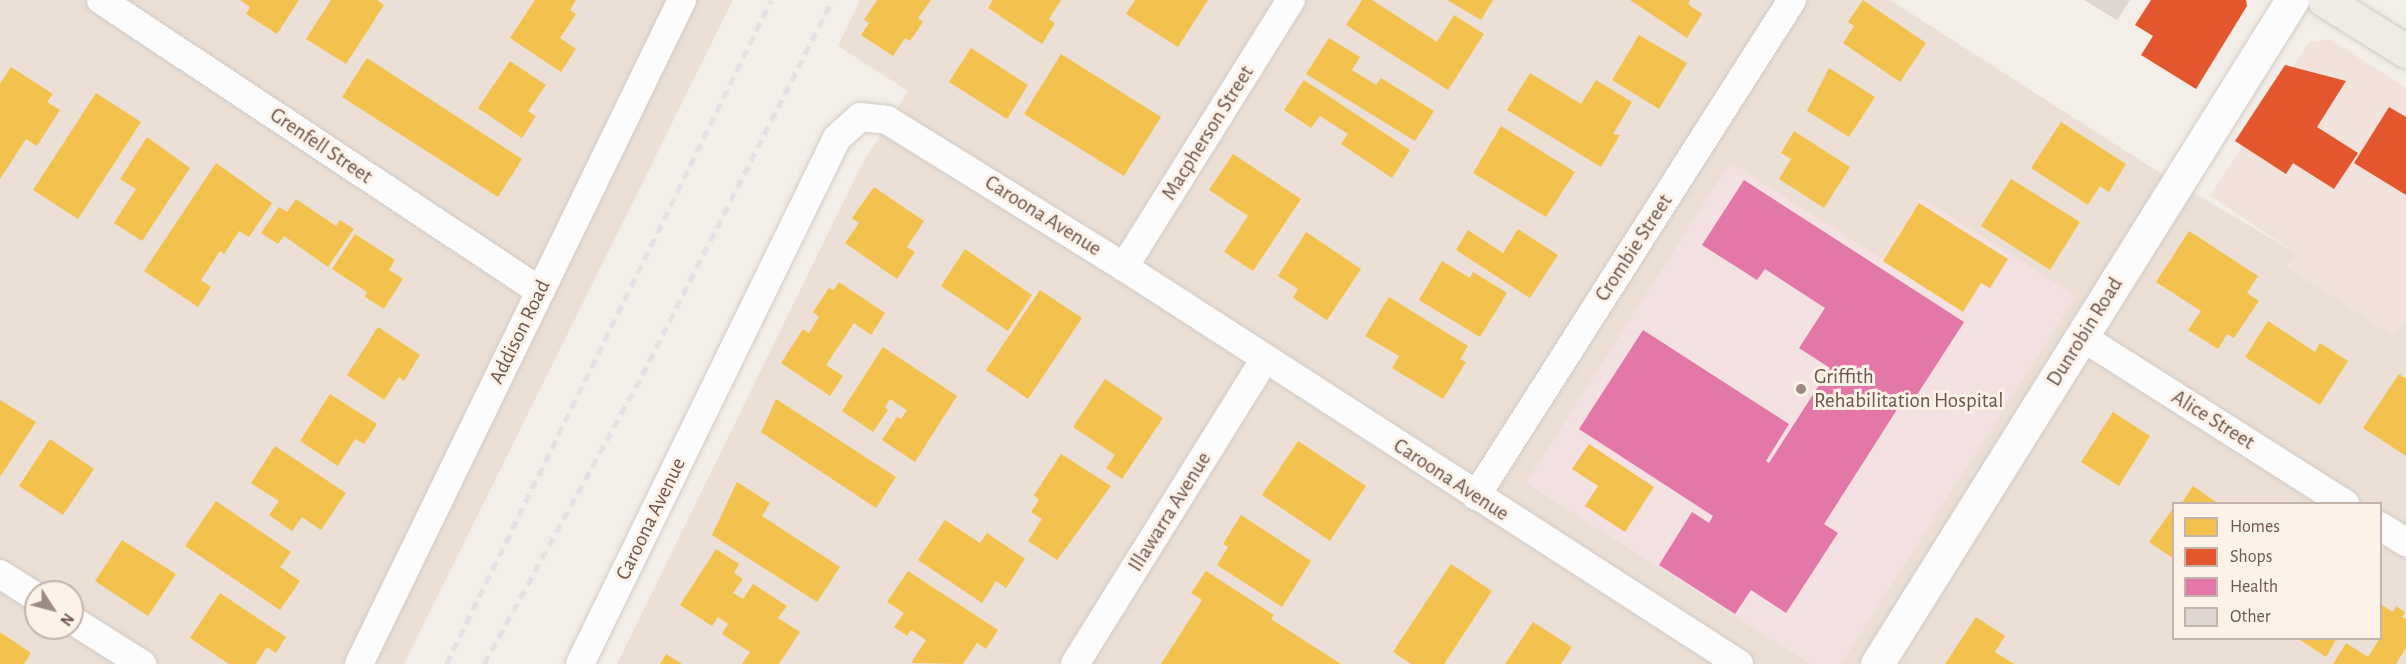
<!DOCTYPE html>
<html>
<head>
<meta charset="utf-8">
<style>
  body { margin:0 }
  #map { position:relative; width:2406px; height:664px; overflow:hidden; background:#f3eee8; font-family:"Alegreya Sans",sans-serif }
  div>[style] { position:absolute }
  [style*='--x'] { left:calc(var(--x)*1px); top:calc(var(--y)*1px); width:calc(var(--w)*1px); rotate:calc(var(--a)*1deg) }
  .residential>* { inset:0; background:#ece0d6 }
  .commercial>* { inset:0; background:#f2e2dc }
  .medical>* { inset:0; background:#f4e1e2 }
  .homes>* { inset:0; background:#f2c14e }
  .shops>* { inset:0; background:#e4572e }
  .health>* { inset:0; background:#e377a8 }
  .building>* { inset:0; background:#dfd6d1 }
  .roads { filter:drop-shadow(0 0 2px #d2cbc6) drop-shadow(0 0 2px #d2cbc6) }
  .street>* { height:28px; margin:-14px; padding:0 14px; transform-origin:14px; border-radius:14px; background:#fdfcfc }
  .secondary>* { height:33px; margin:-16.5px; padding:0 16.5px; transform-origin:16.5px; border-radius:16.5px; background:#fdfcfc }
  .primary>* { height:33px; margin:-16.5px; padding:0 16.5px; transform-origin:16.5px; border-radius:16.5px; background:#f0ebe5 }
  .rail>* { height:4.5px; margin-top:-2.25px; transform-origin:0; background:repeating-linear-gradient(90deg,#e3e1e3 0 9px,transparent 0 15px) }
  .dots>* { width:16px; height:16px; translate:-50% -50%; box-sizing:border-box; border:3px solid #fcf2e8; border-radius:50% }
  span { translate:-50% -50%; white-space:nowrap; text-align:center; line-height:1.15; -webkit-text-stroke:6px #fcf2e8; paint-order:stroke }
  .street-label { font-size:21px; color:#6d544c }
  .poi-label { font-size:21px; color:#6d544c }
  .left { translate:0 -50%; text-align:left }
  .legend { position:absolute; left:2172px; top:502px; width:210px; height:138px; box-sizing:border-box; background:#fcf2e8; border:2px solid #c3b3aa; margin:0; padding:8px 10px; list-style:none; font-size:18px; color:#6d544c }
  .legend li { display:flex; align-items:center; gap:12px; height:30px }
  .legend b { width:30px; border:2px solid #c3b3aa }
  .north { position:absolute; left:24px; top:580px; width:60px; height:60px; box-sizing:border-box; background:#fcf2e8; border:2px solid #c3b3aa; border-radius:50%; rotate:126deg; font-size:16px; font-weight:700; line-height:24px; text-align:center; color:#6d544c }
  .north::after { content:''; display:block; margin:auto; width:21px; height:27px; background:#9c8a83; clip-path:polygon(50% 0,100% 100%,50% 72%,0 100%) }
</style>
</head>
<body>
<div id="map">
  <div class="residential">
    <i style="clip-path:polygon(evenodd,0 0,733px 0,404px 664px,0 664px,0 0,36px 592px,72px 592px,72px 628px,36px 628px,36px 592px)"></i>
    <i style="clip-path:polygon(evenodd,860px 0,1890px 0,2157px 171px,2296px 253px,2287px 267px,2394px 336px,2406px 318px,2406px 664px,617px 664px,861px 166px,908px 91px,838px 46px,860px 0,2174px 504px,2380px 504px,2380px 638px,2174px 638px,2174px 504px)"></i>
  </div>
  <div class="commercial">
    <i style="clip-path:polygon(2330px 39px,2406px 88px,2406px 318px,2394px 336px,2287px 267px,2296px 253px,2210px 196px,2309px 42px)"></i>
  </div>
  <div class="medical">
    <i style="clip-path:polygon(1730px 162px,1882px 259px,1922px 198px,2076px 296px,1841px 664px,1810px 664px,1526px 483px)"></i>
  </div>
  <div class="homes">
    <i style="clip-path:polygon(240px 0,299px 0,277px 34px,246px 14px,250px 7px)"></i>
    <i style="clip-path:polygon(331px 0,377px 0,384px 5px,346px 64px,306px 39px)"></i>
    <i style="clip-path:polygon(535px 0,576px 0,570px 10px,576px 14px,560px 38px,576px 49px,561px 72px,510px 38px)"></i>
    <i style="clip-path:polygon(877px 0,931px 0,918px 18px,923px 22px,910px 41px,905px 38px,893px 56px,861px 35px,869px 23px,864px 20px)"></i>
    <i style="clip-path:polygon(993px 0,1061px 0,1049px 19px,1055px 23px,1042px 44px,988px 8px)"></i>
    <i style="clip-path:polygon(1135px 0,1208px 0,1178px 47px,1126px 14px)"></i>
    <i style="clip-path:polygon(1362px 0,1372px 0,1437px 42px,1454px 15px,1484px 34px,1448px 90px,1346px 25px)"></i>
    <i style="clip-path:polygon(1447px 0,1493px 0,1481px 20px)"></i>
    <i style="clip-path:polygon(1630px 0,1690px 0,1688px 4px,1702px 14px,1687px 38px)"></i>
    <i style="clip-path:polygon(1863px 0,1926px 43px,1900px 82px,1843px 43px,1854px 26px,1848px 22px)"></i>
    <i style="clip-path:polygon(1639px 35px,1687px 63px,1659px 109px,1612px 80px)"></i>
    <i style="clip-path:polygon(1329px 38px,1360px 57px,1352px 70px,1376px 85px,1381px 78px,1434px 111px,1415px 141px,1306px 74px)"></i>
    <i style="clip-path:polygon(971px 48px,1028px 85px,1007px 119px,949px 82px)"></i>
    <i style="clip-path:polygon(1061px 54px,1161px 117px,1124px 176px,1024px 114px)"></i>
    <i style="clip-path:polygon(367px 58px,522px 159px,498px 197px,342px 97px)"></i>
    <i style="clip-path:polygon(510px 61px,546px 85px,528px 111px,536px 116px,522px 138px,478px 108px)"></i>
    <i style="clip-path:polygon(11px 67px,53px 94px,47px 102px,60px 110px,37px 146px,26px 139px,0 179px,0 84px)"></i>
    <i style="clip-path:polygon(1829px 68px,1875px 97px,1849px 137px,1807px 111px)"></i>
    <i style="clip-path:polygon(1530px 73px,1581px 104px,1596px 80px,1632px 102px,1613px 134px,1620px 135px,1601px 167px,1507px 110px)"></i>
    <i style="clip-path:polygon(1304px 80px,1410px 150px,1392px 178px,1341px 144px,1348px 134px,1320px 116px,1311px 128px,1284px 110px)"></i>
    <i style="clip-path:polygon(96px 93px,141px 122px,78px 219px,33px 190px)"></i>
    <i style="clip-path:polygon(2061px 122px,2126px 164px,2109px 192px,2100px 186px,2088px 205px,2031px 168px)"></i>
    <i style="clip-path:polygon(1501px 126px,1575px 172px,1546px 217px,1473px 173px)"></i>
    <i style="clip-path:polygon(1794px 131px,1850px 167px,1824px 208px,1779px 179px,1791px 159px,1781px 153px)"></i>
    <i style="clip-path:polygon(147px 137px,190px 168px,142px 241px,114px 223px,136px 189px,120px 179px)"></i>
    <i style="clip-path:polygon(1233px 154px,1301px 199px,1253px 271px,1224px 252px,1248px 216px,1209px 190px)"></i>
    <i style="clip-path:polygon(216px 163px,272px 203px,249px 237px,239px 231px,224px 254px,220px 251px,201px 280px,211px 287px,198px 307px,144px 271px)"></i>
    <i style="clip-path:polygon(2011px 179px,2080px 222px,2050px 270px,1981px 226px)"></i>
    <i style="clip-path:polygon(874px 187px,924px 221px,907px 247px,915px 252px,897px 279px,845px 243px,859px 223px,852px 218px)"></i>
    <i style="clip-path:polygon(296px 199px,336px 226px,340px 220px,354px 229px,328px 267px,284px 236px,278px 244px,261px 233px,279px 207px,287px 212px)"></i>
    <i style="clip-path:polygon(1919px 203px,2008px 259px,1990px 288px,1981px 283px,1963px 312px,1883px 261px)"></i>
    <i style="clip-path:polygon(1518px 229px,1558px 255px,1530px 298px,1456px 250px,1468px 230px,1503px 253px)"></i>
    <i style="clip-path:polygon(2189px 231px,2258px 276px,2247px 293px,2259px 301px,2234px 338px,2227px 334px,2218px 349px,2188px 330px,2201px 311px,2156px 282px)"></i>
    <i style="clip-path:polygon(1306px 232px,1361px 269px,1327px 320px,1293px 298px,1298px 289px,1278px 276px)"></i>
    <i style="clip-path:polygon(355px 234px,395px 260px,389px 270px,403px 279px,384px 309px,365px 297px,367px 292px,332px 269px)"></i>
    <i style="clip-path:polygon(965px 249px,1032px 295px,1008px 331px,941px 286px)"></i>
    <i style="clip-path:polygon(1442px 261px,1470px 278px,1473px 272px,1507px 293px,1480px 337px,1419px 300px)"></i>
    <i style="clip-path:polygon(839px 282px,885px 313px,871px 335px,854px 323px,826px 365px,843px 376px,830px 396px,781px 363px,803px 329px,809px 333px,819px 317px,813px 312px,829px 288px,834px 290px)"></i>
    <i style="clip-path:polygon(1040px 290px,1082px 318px,1028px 399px,986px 370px)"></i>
    <i style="clip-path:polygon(1389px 297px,1468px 346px,1460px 359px,1466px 362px,1443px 399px,1392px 368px,1399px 356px,1365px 336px)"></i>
    <i style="clip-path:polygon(2268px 321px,2315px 352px,2320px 343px,2348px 361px,2320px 405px,2245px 357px)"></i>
    <i style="clip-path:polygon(378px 327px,420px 355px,404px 381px,399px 377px,384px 400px,347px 375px)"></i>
    <i style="clip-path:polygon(883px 347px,957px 396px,915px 462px,882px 440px,897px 417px,901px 419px,907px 410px,890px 399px,885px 407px,888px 410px,873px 432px,842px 411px)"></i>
    <i style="clip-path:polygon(2399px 374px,2406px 379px,2406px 456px,2363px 428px)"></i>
    <i style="clip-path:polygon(1105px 379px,1163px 418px,1122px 479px,1106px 468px,1115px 455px,1073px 427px)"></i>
    <i style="clip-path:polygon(330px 394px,377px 424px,364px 444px,355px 439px,338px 466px,300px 441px)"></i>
    <i style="clip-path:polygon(776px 399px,896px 477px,876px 508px,761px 432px)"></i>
    <i style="clip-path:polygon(0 400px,36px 422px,0 477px)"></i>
    <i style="clip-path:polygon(2113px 412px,2150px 436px,2119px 486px,2081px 462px)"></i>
    <i style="clip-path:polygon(50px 439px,94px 469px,63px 515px,19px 486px)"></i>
    <i style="clip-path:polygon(1298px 441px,1366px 486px,1330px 541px,1262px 495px)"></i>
    <i style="clip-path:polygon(1589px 444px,1654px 487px,1625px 532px,1585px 506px,1598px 486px,1572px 469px)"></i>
    <i style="clip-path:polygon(275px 446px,346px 493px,321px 530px,302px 517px,292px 531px,269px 515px,279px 501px,251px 483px)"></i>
    <i style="clip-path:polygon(1061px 454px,1111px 486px,1057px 560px,1028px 541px,1042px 519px,1031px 512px,1039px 500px,1034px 495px)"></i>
    <i style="clip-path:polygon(737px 482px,770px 503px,762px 516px,840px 567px,817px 602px,712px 535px)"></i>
    <i style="clip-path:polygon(2193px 486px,2219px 504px,2181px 504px)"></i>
    <i style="clip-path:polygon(216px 501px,291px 552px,280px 567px,300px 581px,280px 610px,185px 546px)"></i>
    <i style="clip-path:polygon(2174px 507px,2174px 559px,2149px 542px)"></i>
    <i style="clip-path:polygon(1241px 515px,1311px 561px,1282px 607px,1217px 565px,1228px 547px,1223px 544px)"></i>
    <i style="clip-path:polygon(945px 520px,980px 543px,987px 533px,1025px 559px,1006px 588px,996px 581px,982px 603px,918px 560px)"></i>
    <i style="clip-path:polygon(122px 540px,176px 574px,148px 616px,95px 581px)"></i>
    <i style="clip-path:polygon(716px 549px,739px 564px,734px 573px,743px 579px,733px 593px,743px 599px,753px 584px,787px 606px,778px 618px,800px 632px,779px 664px,742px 664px,750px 652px,722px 634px,728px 624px,718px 617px,712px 626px,680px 605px)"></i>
    <i style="clip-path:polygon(1451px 564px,1492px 591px,1444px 664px,1411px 664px,1393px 652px)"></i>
    <i style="clip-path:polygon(908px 571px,998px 630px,986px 649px,977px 643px,963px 664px,911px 663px,926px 640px,911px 630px,907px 636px,894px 627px,904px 613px,887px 602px)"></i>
    <i style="clip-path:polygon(1206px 571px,1274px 615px,1271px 619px,1341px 664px,1161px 664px,1202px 600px,1191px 593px)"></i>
    <i style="clip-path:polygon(220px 593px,286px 637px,276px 653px,267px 647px,256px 664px,229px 664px,190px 638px)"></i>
    <i style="clip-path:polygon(2380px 604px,2393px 612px,2396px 606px,2405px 612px,2402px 617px,2406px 619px,2406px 648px,2396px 664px,2333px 664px,2346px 643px,2368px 657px,2380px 638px)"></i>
    <i style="clip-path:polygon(1976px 617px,2005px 636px,1995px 652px,2014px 664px,1945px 664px)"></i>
    <i style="clip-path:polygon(1533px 622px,1572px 647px,1561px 664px,1505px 664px)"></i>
    <i style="clip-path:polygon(0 632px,31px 653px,24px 664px,0 664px)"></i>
    <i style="clip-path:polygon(2297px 638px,2337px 638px,2326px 657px)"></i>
    <i style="clip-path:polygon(666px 654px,682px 664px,660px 664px)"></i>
  </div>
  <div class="shops">
    <i style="clip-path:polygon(2151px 0,2246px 0,2247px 6px,2196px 89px,2141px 55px,2153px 36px,2135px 25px)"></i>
    <i style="clip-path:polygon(2285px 65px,2346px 81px,2317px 127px,2358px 153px,2334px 189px,2293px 163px,2286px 174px,2235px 141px)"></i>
    <i style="clip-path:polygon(2389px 107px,2406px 117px,2406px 195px,2354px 163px)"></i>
  </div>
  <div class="health">
    <i style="clip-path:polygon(1744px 180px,1964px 322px,1913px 401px,1905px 397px,1824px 524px,1838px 533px,1786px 613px,1751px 590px,1735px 614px,1659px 565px,1692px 512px,1709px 523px,1713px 516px,1579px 429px,1643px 330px,1789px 424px,1766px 461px,1769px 463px,1830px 368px,1799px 348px,1825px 308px,1765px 269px,1757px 280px,1702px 245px)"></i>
  </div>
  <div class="building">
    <i style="clip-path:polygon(2084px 0,2130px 0,2117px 20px)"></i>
  </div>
  <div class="roads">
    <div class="street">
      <i style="--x:101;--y:0;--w:527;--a:33.54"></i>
      <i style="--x:1124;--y:267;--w:315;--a:-58"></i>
      <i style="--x:2082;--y:337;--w:312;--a:32.4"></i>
      <i style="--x:1476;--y:496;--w:588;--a:-57.5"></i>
      <i style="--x:2380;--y:526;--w:31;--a:32"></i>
      <i style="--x:0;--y:574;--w:43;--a:32.6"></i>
      <i style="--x:72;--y:620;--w:83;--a:32.2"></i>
      <i style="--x:359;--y:664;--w:738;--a:-64.06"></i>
      <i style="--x:580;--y:664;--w:585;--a:-63.96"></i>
      <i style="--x:837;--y:138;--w:31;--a:-42"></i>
      <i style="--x:860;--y:117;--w:27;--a:6"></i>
      <i style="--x:887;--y:120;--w:279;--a:31.8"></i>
      <i style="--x:1124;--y:267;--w:732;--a:32.84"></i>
      <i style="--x:1075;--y:664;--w:359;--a:-58.1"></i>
    </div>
    <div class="secondary">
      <i style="--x:1877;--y:664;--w:783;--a:-57.99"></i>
    </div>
    <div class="primary">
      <i style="--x:2324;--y:0;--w:97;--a:31.9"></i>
    </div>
  </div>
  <div class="rail">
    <i style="--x:446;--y:664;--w:739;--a:-63.92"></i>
    <i style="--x:484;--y:664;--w:329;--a:-61.3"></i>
    <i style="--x:642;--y:375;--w:420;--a:-63.1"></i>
  </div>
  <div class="dots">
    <i style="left:1801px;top:389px;background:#9c8a83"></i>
  </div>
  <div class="street-label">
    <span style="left:1208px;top:133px;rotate:-58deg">Macpherson Street</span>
    <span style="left:321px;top:146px;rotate:34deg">Grenfell Street</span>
    <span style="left:1043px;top:216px;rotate:32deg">Caroona Avenue</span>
    <span style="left:1634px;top:248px;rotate:-57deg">Crombie Street</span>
    <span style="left:520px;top:332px;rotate:-64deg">Addison Road</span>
    <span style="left:2085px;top:332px;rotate:-58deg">Dunrobin Road</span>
    <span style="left:2213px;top:420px;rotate:32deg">Alice Street</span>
    <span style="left:1451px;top:480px;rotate:33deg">Caroona Avenue</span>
    <span style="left:1170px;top:512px;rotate:-58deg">Illawarra Avenue</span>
    <span style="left:651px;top:519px;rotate:-64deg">Caroona Avenue</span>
  </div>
  <div class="poi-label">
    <span class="left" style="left:1814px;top:389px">Griffith<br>Rehabilitation Hospital</span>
  </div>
  <ul class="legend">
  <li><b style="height:16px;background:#f2c14e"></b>Homes</li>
  <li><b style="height:16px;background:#e4572e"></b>Shops</li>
  <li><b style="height:16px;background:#e377a8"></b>Health</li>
  <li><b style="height:16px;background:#dfd6d1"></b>Other</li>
  </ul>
  <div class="north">N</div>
</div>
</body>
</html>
